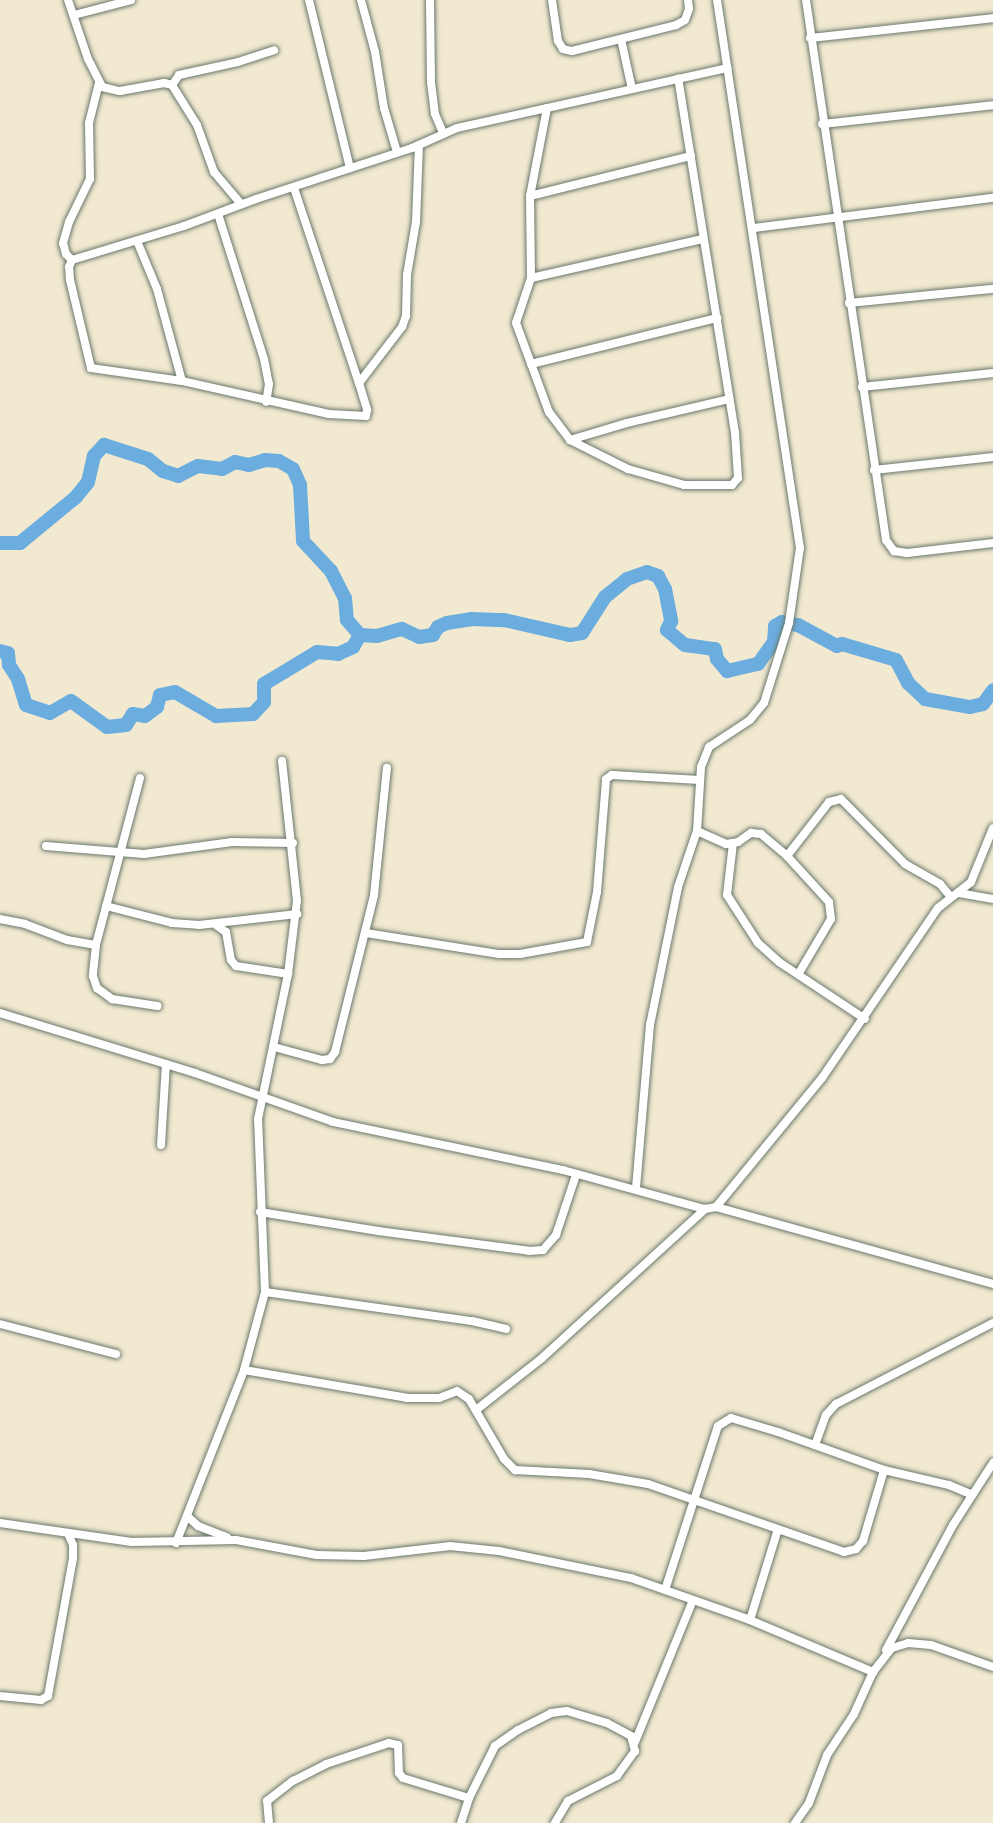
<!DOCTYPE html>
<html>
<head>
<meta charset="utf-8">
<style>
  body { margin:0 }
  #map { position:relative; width:993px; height:1823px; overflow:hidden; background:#f2e9d1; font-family:"Comic Neue",sans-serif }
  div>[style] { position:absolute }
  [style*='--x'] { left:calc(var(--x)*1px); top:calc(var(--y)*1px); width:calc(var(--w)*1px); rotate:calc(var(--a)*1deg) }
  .river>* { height:14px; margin:-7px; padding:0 7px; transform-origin:7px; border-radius:7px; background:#6baddf }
  .roads { filter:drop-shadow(0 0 2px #69796b) drop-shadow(0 0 2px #69796b) }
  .street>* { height:8px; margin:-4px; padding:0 4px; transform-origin:4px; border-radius:4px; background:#fff }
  span { translate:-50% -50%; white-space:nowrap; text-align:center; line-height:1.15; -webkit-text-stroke:6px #fdfcf7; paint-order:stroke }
</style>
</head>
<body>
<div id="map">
  <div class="river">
    <i style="--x:0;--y:543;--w:20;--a:0"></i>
    <i style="--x:20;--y:543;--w:72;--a:-39.4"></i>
    <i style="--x:76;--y:497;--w:19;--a:-51"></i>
    <i style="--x:88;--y:482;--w:27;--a:-77"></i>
    <i style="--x:94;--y:456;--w:15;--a:-48"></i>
    <i style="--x:104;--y:445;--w:46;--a:17.7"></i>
    <i style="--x:148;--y:459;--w:19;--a:39"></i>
    <i style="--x:163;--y:471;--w:16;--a:18"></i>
    <i style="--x:178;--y:476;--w:22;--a:-27"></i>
    <i style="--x:198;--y:466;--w:24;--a:7"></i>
    <i style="--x:222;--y:469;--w:15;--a:-28"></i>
    <i style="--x:235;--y:462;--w:14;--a:12"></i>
    <i style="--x:249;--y:465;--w:17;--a:-17"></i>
    <i style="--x:265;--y:460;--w:14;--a:4"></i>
    <i style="--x:279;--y:461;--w:16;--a:30"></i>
    <i style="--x:293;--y:469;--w:17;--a:66"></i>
    <i style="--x:300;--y:485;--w:56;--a:86.9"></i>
    <i style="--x:303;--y:541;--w:41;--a:47"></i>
    <i style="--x:331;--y:571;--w:30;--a:63"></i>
    <i style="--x:345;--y:598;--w:22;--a:85"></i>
    <i style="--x:347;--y:620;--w:20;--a:49"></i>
    <i style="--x:360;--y:635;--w:17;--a:3"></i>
    <i style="--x:377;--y:636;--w:26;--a:-16"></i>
    <i style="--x:402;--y:629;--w:19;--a:25"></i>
    <i style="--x:419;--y:637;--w:14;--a:-8"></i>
    <i style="--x:433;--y:635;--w:9;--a:-58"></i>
    <i style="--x:438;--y:627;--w:10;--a:-24"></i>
    <i style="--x:447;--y:623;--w:24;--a:-9"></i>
    <i style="--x:471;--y:619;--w:33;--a:2"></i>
    <i style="--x:504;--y:620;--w:68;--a:12.8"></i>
    <i style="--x:570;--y:635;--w:12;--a:-9"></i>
    <i style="--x:582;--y:633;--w:43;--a:-57.4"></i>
    <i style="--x:605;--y:597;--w:28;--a:-39"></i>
    <i style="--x:627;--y:579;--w:21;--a:-19"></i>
    <i style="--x:647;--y:572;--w:12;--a:20"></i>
    <i style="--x:658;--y:576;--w:15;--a:62"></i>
    <i style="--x:665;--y:589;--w:33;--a:79"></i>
    <i style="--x:671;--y:621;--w:10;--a:114"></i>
    <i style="--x:667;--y:630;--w:23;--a:40"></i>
    <i style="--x:685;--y:645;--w:30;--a:8"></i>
    <i style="--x:715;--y:649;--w:10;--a:79"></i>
    <i style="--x:717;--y:659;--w:16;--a:50"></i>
    <i style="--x:727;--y:671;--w:32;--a:-13"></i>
    <i style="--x:758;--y:664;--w:27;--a:-54"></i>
    <i style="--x:774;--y:642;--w:16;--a:-86"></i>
    <i style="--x:775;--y:626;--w:8;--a:-30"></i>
    <i style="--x:782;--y:622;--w:16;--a:11"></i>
    <i style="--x:798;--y:625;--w:44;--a:28.3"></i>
    <i style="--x:837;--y:646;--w:5;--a:-22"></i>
    <i style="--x:842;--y:644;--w:56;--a:16.5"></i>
    <i style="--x:896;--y:660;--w:27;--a:62"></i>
    <i style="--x:909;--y:684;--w:22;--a:43"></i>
    <i style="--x:925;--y:699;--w:46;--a:10.1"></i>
    <i style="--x:970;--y:707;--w:13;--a:-13"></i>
    <i style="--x:983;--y:704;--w:17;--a:-54"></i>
    <i style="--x:0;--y:651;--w:8;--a:14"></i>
    <i style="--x:8;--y:653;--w:12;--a:85"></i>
    <i style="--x:9;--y:665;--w:17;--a:57"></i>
    <i style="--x:18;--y:679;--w:27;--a:73"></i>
    <i style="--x:26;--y:705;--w:25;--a:18"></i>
    <i style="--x:50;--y:713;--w:24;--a:-30"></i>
    <i style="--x:71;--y:701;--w:44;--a:35.8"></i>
    <i style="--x:107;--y:727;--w:19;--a:-6"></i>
    <i style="--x:126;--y:725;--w:13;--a:-58"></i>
    <i style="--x:133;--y:714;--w:12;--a:9"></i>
    <i style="--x:145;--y:716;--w:15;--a:-37"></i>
    <i style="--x:157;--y:707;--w:12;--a:-76"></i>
    <i style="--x:160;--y:695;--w:15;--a:-11"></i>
    <i style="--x:175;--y:692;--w:48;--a:30.3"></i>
    <i style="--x:216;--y:716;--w:37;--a:-3"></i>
    <i style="--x:253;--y:714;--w:16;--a:-47"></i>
    <i style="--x:264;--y:702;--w:18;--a:-90"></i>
    <i style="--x:264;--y:684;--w:62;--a:-31.1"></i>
    <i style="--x:317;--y:652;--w:21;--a:5"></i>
    <i style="--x:338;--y:654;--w:17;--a:-25"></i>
    <i style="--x:353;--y:647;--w:14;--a:-60"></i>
  </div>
  <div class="roads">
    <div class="street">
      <i style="--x:68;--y:0;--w:62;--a:71.3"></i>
      <i style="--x:88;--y:59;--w:31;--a:63"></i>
      <i style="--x:102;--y:87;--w:18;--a:13"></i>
      <i style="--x:120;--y:91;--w:45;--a:-10.3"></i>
      <i style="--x:164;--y:83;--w:8;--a:14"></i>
      <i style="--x:172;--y:85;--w:47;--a:58"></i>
      <i style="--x:197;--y:125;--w:50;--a:70.1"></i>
      <i style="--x:214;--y:172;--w:42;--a:49.8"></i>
      <i style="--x:309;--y:0;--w:173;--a:76.3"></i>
      <i style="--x:361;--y:0;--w:54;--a:74.9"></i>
      <i style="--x:375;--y:52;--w:57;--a:80.9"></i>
      <i style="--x:384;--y:108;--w:46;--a:73.5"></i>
      <i style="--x:430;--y:0;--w:82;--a:89.3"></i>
      <i style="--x:431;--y:82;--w:32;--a:83"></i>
      <i style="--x:435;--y:114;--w:21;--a:67"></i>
      <i style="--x:552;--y:0;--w:41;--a:81.7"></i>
      <i style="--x:558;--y:41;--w:9;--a:58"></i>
      <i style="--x:563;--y:49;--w:9;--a:13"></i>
      <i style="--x:572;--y:51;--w:107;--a:-14"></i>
      <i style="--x:676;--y:25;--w:10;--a:-29"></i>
      <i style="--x:685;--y:20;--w:12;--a:-70"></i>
      <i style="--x:689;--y:9;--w:9;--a:-96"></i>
      <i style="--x:806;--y:0;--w:546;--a:81.57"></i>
      <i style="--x:886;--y:540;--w:14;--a:54"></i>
      <i style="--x:894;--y:551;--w:13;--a:9"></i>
      <i style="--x:907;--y:553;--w:87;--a:-6.6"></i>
      <i style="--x:74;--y:15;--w:59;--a:-14.7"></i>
      <i style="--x:810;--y:38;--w:184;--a:-6.2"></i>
      <i style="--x:621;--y:39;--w:51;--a:77.6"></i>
      <i style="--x:172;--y:85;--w:12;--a:-55"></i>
      <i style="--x:179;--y:75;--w:60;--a:-12.4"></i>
      <i style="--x:238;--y:62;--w:38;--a:-18"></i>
      <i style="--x:547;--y:108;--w:90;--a:100.9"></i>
      <i style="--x:530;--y:196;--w:82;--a:89.3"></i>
      <i style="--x:531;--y:278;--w:47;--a:108.4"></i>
      <i style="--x:516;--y:323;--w:95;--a:69.7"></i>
      <i style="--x:549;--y:412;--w:35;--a:53"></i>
      <i style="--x:570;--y:440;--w:65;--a:26.6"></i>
      <i style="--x:628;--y:469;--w:58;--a:15.9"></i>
      <i style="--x:684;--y:485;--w:48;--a:0"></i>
      <i style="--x:732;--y:485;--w:9;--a:-49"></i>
      <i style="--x:738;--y:478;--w:45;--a:-93.8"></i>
      <i style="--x:735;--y:433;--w:359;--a:-99.1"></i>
      <i style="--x:822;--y:124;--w:172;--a:-6.3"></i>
      <i style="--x:294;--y:188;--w:206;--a:71.6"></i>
      <i style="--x:359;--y:383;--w:28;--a:73"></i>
      <i style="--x:367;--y:410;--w:6;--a:99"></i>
      <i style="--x:366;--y:416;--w:37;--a:-177"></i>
      <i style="--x:329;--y:414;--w:151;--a:-167.3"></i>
      <i style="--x:182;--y:381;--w:92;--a:-171.9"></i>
      <i style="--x:91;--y:368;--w:90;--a:-103.4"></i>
      <i style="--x:70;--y:280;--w:13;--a:-94"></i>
      <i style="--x:69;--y:267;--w:8;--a:-67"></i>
      <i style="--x:72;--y:260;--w:117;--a:-16.9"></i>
      <i style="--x:184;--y:226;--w:77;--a:-20.6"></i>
      <i style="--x:256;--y:199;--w:164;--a:-18.1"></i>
      <i style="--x:412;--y:148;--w:49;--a:-24"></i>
      <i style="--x:457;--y:128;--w:277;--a:-12.5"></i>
      <i style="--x:530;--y:196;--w:166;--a:-14"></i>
      <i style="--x:218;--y:214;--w:152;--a:72.4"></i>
      <i style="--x:264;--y:359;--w:25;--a:79"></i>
      <i style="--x:269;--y:384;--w:18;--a:99"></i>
      <i style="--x:754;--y:228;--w:241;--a:-7.2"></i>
      <i style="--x:137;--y:241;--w:52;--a:67.4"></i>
      <i style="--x:157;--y:289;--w:95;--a:74.8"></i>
      <i style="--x:72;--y:260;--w:8;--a:-135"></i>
      <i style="--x:66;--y:254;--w:11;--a:-105"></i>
      <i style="--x:63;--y:243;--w:22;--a:-74"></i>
      <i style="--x:69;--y:222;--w:48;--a:-64"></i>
      <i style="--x:90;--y:179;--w:56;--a:-91"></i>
      <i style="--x:89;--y:123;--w:41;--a:-76"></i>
      <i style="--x:531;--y:278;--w:176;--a:-12.8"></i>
      <i style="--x:849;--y:303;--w:145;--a:-5.6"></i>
      <i style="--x:531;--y:364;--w:192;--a:-13.9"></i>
      <i style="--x:359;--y:383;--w:71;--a:-52.5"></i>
      <i style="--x:402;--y:327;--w:12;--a:-70"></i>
      <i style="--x:406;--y:316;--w:41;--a:-88.6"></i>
      <i style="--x:407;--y:275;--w:54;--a:-80.4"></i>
      <i style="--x:416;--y:222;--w:77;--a:-87.8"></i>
      <i style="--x:862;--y:387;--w:132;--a:-6.1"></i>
      <i style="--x:570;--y:440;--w:59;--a:-16.6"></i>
      <i style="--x:627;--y:423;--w:105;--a:-13.2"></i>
      <i style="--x:874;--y:470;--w:120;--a:-6.2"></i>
      <i style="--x:140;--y:778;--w:173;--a:104.8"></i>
      <i style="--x:96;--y:945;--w:31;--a:96"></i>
      <i style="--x:93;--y:976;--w:13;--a:72"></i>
      <i style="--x:97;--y:988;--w:19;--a:36"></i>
      <i style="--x:112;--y:999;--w:46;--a:8.8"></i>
      <i style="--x:697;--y:831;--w:32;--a:24"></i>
      <i style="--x:726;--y:844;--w:12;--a:-9"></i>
      <i style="--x:738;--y:842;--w:16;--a:-35"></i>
      <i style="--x:751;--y:833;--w:10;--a:6"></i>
      <i style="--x:761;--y:834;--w:34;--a:40"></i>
      <i style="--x:787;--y:856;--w:62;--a:47.6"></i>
      <i style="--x:829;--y:902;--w:17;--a:83"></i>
      <i style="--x:831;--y:919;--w:63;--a:120.7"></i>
      <i style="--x:733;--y:843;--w:52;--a:96.6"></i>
      <i style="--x:727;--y:895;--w:57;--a:57.1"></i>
      <i style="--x:758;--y:943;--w:28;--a:42"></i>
      <i style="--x:779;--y:962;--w:103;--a:33.5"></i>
      <i style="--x:46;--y:846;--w:98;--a:4.7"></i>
      <i style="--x:144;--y:854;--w:89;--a:-7.8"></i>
      <i style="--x:232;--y:842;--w:61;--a:0.9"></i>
      <i style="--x:787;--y:856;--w:68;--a:-52.1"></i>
      <i style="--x:829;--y:802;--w:12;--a:-14"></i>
      <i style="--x:841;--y:799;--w:91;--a:45.4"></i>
      <i style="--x:905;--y:864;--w:40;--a:29.7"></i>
      <i style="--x:940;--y:884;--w:17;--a:50"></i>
      <i style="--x:959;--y:893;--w:35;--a:10"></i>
      <i style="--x:106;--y:906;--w:68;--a:14.4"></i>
      <i style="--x:172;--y:923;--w:27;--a:4"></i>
      <i style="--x:199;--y:925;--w:99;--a:-6.4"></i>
      <i style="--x:0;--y:919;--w:25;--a:11"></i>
      <i style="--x:25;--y:924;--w:45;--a:20.9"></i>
      <i style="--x:67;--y:940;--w:29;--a:10"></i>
      <i style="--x:216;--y:925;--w:12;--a:35"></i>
      <i style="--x:226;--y:932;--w:28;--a:80"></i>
      <i style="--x:231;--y:960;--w:8;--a:50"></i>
      <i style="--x:236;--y:966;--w:53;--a:8.7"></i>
      <i style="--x:366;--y:933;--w:135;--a:9"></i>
      <i style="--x:499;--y:954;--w:21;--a:0"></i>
      <i style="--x:520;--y:954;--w:68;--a:-10.2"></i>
      <i style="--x:587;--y:942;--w:51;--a:-78.7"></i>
      <i style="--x:597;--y:892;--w:113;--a:-85.4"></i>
      <i style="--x:606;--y:779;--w:7;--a:-34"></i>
      <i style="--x:612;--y:775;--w:88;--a:3.3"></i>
      <i style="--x:0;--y:1013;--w:204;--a:17.1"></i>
      <i style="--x:195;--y:1073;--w:146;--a:19.5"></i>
      <i style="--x:333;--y:1122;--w:235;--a:11.8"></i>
      <i style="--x:563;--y:1170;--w:147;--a:15.4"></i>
      <i style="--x:705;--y:1209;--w:11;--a:-10"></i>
      <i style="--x:716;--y:1207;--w:288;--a:15.5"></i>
      <i style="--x:274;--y:1047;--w:50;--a:15.2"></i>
      <i style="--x:322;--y:1060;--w:8;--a:-7"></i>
      <i style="--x:330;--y:1059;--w:9;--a:-54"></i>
      <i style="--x:335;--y:1052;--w:162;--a:-76"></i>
      <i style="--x:374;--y:895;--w:128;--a:-84.2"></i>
      <i style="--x:161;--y:1145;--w:81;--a:-86.5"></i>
      <i style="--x:636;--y:1188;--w:164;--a:-85.1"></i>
      <i style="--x:650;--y:1025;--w:141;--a:-78.5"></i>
      <i style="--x:678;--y:887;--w:59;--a:-71.3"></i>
      <i style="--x:697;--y:831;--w:64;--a:-86.4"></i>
      <i style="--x:701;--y:767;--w:22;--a:-68"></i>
      <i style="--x:709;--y:747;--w:49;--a:-33.4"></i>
      <i style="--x:750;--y:720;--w:22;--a:-51"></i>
      <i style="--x:764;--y:703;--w:84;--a:-72.6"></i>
      <i style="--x:789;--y:623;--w:76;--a:-81.7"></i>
      <i style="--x:800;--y:548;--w:554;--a:-98.61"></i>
      <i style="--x:716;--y:1207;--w:167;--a:-50.6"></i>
      <i style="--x:822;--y:1078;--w:206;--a:-55.7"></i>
      <i style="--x:938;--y:908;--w:42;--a:-38.2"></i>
      <i style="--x:971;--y:882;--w:58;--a:-67.8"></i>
      <i style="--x:260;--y:1212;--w:120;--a:9.1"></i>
      <i style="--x:378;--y:1231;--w:152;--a:7.5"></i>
      <i style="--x:529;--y:1251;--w:14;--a:-4"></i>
      <i style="--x:543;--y:1250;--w:20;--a:-49"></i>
      <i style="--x:556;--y:1235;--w:63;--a:-71.6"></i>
      <i style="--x:265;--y:1292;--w:209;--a:8"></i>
      <i style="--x:472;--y:1321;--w:35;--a:13"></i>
      <i style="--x:0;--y:1324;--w:120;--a:14.5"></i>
      <i style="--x:244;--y:1370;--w:165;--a:9.7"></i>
      <i style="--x:407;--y:1398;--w:32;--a:0"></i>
      <i style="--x:439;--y:1398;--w:19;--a:-21"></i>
      <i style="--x:457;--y:1391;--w:14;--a:34"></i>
      <i style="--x:469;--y:1399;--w:69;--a:59.7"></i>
      <i style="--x:504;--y:1459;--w:16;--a:45"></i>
      <i style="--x:515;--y:1470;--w:74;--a:3.1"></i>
      <i style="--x:589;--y:1474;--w:60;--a:9.6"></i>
      <i style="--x:648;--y:1484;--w:207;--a:19.1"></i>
      <i style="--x:844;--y:1552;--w:12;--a:-14"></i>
      <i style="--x:856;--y:1549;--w:11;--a:-49"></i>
      <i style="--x:863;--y:1541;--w:74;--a:-73.5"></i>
      <i style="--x:476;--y:1410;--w:84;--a:-38.2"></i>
      <i style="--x:542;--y:1358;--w:221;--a:-42.4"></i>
      <i style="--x:815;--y:1445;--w:32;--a:-70"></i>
      <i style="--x:826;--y:1415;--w:15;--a:-48"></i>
      <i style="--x:836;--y:1404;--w:177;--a:-27.3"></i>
      <i style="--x:187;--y:1516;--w:15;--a:42"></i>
      <i style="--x:198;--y:1526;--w:31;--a:21"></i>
      <i style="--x:0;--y:1523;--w:133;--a:8.2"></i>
      <i style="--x:132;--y:1542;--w:104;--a:-1.1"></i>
      <i style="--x:236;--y:1540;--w:82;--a:10.5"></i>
      <i style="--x:317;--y:1555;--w:47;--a:1.2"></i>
      <i style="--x:364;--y:1556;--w:87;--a:-6.6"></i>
      <i style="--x:450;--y:1546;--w:49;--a:5.8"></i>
      <i style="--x:499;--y:1551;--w:135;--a:11.6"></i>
      <i style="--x:631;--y:1578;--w:126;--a:19.4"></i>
      <i style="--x:750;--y:1620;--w:134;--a:22.9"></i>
      <i style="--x:176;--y:1543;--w:186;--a:-68.5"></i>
      <i style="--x:244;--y:1370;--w:81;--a:-74.9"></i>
      <i style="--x:265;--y:1292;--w:173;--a:-92.3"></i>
      <i style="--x:258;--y:1119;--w:148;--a:-78.3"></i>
      <i style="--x:288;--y:974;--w:74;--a:-83"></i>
      <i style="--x:297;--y:901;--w:141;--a:-96.1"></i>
      <i style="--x:665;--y:1590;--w:172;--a:-72.1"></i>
      <i style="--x:718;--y:1426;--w:15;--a:-32"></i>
      <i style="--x:731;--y:1418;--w:49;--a:16.6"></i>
      <i style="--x:778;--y:1432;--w:113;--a:19.7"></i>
      <i style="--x:884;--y:1470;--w:67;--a:13"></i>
      <i style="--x:949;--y:1485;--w:25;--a:23"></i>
      <i style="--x:750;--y:1620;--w:95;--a:-72.9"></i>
      <i style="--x:886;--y:1650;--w:142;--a:-61.8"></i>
      <i style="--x:953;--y:1525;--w:74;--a:-57.2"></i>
      <i style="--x:0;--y:1696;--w:41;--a:5.6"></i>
      <i style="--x:41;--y:1700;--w:8;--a:-30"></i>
      <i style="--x:48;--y:1696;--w:140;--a:-79.7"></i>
      <i style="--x:73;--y:1558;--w:13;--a:-90"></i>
      <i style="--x:73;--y:1545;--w:13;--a:-113"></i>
      <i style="--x:635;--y:1742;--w:153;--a:-67.8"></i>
      <i style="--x:269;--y:1823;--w:22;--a:-95"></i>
      <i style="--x:267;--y:1801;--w:33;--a:-38"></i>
      <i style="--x:293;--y:1781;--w:37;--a:-27"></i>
      <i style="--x:326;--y:1764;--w:66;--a:-18.4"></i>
      <i style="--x:389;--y:1743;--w:9;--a:13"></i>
      <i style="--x:398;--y:1745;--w:28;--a:88"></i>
      <i style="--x:399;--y:1773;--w:6;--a:51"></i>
      <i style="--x:403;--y:1778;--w:69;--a:16.9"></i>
      <i style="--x:461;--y:1823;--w:26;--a:-72"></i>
      <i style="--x:469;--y:1798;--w:58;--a:-63.4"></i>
      <i style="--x:495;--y:1746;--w:28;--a:-35"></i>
      <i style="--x:518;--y:1730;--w:37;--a:-27"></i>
      <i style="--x:551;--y:1713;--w:16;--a:-7"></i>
      <i style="--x:567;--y:1711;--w:42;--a:16.7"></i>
      <i style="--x:607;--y:1723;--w:27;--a:28"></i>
      <i style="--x:631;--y:1736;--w:16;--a:75"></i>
      <i style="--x:635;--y:1751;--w:31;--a:126"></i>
      <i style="--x:617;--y:1776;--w:55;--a:153"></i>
      <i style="--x:568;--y:1801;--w:26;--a:121"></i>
      <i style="--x:795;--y:1823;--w:24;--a:-55"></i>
      <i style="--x:809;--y:1803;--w:51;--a:-69.4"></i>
      <i style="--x:827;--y:1755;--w:49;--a:-56.6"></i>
      <i style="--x:854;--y:1714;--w:46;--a:-65.7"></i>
      <i style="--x:873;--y:1672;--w:31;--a:-52"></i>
      <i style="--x:892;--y:1648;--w:17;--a:-17"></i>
      <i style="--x:908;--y:1643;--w:23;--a:5"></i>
      <i style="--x:931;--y:1645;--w:66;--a:19.5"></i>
    </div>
  </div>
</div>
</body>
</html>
